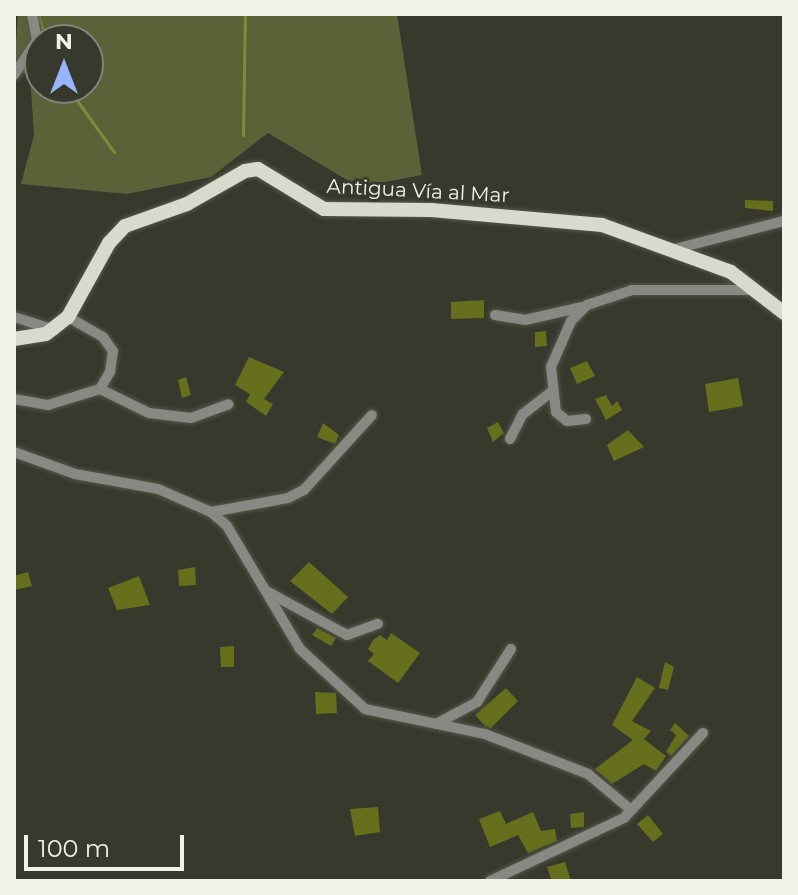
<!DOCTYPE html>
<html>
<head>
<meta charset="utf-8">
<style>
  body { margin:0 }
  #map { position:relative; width:798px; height:895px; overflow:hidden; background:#37392d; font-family:Montserrat,sans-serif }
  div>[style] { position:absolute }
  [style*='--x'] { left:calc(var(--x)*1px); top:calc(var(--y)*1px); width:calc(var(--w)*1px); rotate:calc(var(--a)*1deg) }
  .green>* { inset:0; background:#5b6237 }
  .stream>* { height:3px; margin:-1.5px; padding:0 1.5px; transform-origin:1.5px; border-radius:1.5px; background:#7f8a3a }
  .building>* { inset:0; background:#666f1c }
  .roads { filter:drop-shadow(0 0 2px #55574b) drop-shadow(0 0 2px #55574b) }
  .minor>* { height:10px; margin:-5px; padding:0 5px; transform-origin:5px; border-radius:5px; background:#878982 }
  .major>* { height:14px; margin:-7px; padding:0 7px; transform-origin:7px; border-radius:7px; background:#d7dacd }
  span { translate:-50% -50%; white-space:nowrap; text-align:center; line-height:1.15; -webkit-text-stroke:6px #37392d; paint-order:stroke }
  .street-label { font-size:20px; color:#f1f3eb }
  .frame { position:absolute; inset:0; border:16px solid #f1f3eb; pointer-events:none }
  .north { position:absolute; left:24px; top:24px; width:80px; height:80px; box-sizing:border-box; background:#37392d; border:2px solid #818379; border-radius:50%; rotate:0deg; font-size:22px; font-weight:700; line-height:32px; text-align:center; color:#f1f3eb }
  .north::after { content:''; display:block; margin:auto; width:28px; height:36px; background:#97b6fd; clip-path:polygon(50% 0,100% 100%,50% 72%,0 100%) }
  .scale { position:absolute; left:24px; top:835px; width:160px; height:36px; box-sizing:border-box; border:4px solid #f1f3eb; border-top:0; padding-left:10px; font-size:24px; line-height:28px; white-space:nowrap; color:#f1f3eb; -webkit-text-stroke:6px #37392d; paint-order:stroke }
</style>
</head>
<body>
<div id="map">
  <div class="green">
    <i style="clip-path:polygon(evenodd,18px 14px,397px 14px,422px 175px,359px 187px,268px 133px,211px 177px,127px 194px,21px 184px,34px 135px,30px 75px,14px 70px,18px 14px,40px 40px,88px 40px,88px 88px,40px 88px,40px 40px)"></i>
  </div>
  <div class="stream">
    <i style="--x:38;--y:14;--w:27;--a:73"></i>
    <i style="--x:68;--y:88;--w:79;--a:54.3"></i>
    <i style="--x:243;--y:135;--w:121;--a:-89.1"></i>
  </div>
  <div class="building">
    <i style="clip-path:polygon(745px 200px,773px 201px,773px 211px,745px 208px)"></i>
    <i style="clip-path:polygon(484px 300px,484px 318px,451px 319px,451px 302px)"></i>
    <i style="clip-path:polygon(546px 331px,547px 346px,535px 347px,535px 332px)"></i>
    <i style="clip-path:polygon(249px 357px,284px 372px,264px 399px,273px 404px,266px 416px,246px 402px,250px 394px,235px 385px)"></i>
    <i style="clip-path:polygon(587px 361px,595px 376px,577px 384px,570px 368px)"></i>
    <i style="clip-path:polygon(186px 377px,191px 395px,182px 398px,178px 380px)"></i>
    <i style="clip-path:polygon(738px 378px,743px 406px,709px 412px,705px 384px)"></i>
    <i style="clip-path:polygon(606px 395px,612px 406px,617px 401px,622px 410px,606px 420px,595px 399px)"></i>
    <i style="clip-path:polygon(498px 422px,504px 433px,493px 442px,487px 428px)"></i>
    <i style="clip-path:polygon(323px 423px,339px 435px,335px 444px,317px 437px)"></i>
    <i style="clip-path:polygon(628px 430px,644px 447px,614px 461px,607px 445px)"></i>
    <i style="clip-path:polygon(309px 562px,348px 597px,332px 614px,290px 581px)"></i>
    <i style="clip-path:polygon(195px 567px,196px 585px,179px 586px,178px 570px)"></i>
    <i style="clip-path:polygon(28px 572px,32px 586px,14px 590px,14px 576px)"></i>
    <i style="clip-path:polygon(139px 576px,150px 605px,117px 610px,108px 588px)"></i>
    <i style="clip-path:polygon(317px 628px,336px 638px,331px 646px,312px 635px)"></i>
    <i style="clip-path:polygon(391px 633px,420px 653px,398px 683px,368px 661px,374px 654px,368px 649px,373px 640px,380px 635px,387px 640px)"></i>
    <i style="clip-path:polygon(234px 646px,234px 667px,221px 667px,220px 647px)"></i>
    <i style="clip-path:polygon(665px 662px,674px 667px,668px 690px,659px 688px)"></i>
    <i style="clip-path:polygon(637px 677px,655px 688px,632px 721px,651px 731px,644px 739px,666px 756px,656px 771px,644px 764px,612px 784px,595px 769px,633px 740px,612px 725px)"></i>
    <i style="clip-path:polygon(506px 688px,518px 701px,491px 728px,485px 726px,475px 715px)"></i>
    <i style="clip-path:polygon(315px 692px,336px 693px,337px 713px,316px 714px)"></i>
    <i style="clip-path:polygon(675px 723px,689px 736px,671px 756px,666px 752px,676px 735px,670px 730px)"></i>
    <i style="clip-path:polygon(378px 807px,380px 832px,355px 836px,350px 809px)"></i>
    <i style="clip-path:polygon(500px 811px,506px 824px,533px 812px,541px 831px,555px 829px,557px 841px,528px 853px,518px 835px,490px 847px,479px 819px)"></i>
    <i style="clip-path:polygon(584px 812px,584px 827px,571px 828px,570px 814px)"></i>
    <i style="clip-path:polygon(648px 815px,663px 834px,653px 842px,637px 824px)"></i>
    <i style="clip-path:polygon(565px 862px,571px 881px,552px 881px,547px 867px)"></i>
  </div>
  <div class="roads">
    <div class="minor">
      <i style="--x:14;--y:75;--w:42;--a:-56.7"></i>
      <i style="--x:37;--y:40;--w:26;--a:-101"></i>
      <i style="--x:671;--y:250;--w:117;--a:-14.4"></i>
      <i style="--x:495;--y:315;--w:30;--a:9"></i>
      <i style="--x:525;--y:320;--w:58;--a:-12.8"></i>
      <i style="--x:14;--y:317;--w:43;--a:17.6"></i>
      <i style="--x:100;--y:389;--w:55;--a:26.1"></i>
      <i style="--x:149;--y:413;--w:42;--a:6.8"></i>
      <i style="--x:191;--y:418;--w:40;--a:-20.2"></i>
      <i style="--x:14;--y:399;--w:35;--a:10"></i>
      <i style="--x:48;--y:405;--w:54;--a:-17.1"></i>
      <i style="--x:100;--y:389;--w:20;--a:-60"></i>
      <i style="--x:110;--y:372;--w:21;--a:-82"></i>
      <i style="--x:113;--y:351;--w:17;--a:-126"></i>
      <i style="--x:103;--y:337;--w:40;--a:-150.3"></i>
      <i style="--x:586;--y:419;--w:19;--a:174"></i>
      <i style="--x:567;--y:421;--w:14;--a:-141"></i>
      <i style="--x:556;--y:412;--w:45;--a:-96.3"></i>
      <i style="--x:551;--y:367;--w:50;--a:-66.5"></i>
      <i style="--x:571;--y:321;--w:23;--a:-45"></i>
      <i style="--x:587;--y:305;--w:47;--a:-18.4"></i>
      <i style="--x:632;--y:290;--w:123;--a:0"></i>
      <i style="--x:510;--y:439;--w:28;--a:-63"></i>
      <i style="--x:523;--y:414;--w:37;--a:-38"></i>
      <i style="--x:14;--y:452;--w:65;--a:19.8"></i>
      <i style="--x:75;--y:474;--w:84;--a:10.2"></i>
      <i style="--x:158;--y:489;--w:58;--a:23.5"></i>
      <i style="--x:211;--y:512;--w:21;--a:41"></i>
      <i style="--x:227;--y:526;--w:143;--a:59.3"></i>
      <i style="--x:300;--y:649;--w:88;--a:42.7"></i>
      <i style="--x:365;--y:709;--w:123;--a:11.8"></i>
      <i style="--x:485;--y:734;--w:110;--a:21.2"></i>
      <i style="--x:588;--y:774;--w:56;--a:39.9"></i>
      <i style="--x:211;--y:512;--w:78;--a:-10.3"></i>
      <i style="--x:288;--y:498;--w:18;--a:-27"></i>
      <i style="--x:304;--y:490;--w:101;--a:-47.8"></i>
      <i style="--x:268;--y:592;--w:90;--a:28.6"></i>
      <i style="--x:347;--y:635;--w:33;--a:-20"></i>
      <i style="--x:436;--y:724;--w:47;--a:-28.2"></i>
      <i style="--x:477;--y:702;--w:63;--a:-57.3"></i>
      <i style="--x:490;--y:881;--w:148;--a:-25.2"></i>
      <i style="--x:624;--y:818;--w:116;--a:-47.1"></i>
    </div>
    <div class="major">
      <i style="--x:14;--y:339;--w:32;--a:-9"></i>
      <i style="--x:46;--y:334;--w:28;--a:-38"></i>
      <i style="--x:68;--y:317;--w:85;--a:-61"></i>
      <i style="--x:109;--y:243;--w:23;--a:-47"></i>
      <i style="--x:125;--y:226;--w:66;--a:-19.5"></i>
      <i style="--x:187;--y:204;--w:67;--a:-29.6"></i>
      <i style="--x:245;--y:171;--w:13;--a:-9"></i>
      <i style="--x:258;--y:169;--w:77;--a:31.2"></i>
      <i style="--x:324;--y:209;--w:107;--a:0.5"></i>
      <i style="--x:431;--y:210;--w:172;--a:5"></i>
      <i style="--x:602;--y:225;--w:137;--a:20"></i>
      <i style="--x:731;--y:272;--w:67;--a:37.7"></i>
    </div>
  </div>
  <div class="street-label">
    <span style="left:418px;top:191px;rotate:3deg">Antigua Vía al Mar</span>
  </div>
  <div class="frame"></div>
  <div class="north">N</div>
  <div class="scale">100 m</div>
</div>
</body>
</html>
